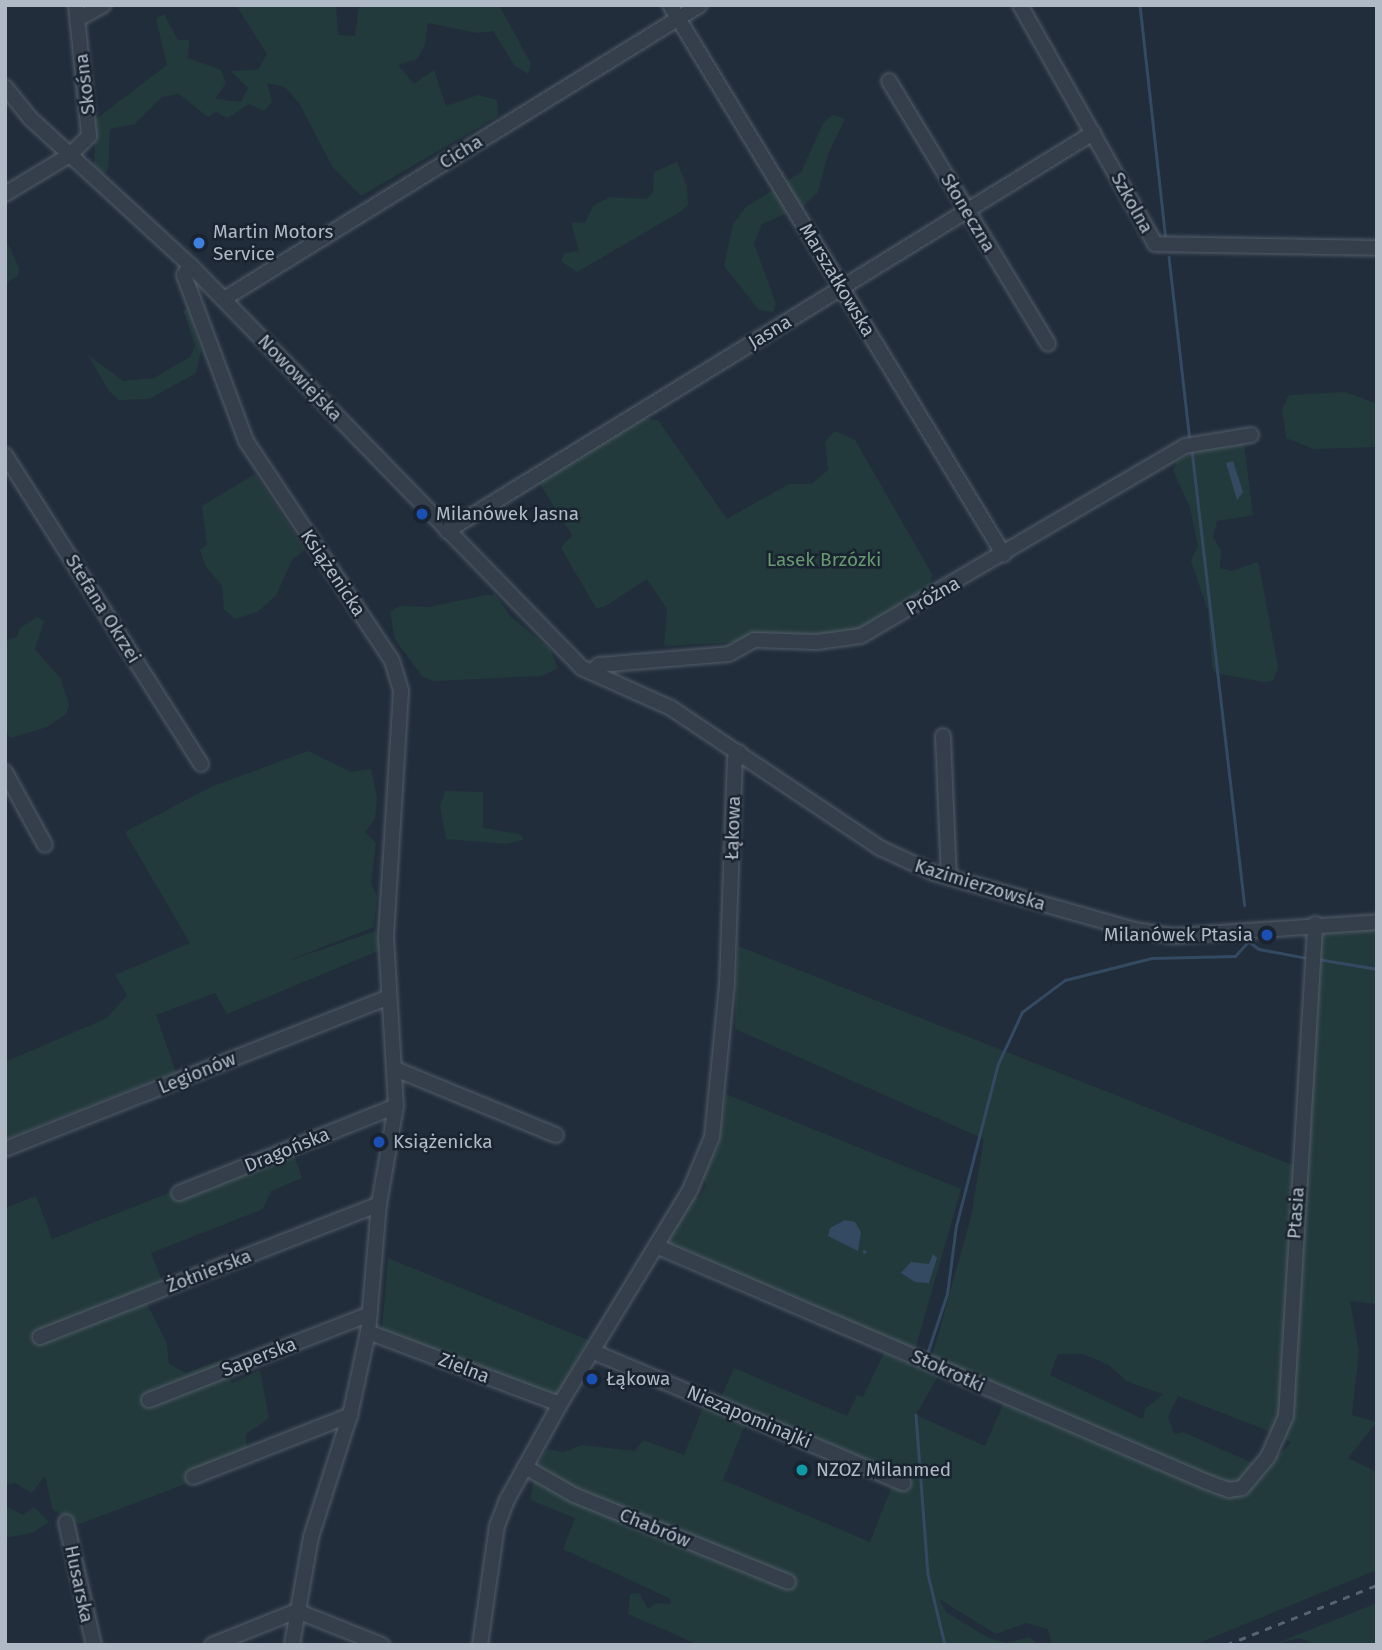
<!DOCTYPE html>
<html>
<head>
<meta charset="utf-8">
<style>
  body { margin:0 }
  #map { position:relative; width:1382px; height:1650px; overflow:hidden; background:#212d3b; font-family:"Fira Sans",sans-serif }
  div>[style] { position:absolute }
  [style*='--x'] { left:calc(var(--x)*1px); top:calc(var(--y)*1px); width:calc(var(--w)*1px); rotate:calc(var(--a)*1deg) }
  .green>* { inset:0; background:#233a3c }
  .water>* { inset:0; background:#344a62 }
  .stream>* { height:2.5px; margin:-1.25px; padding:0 1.25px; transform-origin:1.25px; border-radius:1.25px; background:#344a62 }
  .roads { filter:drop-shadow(0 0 2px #535d69) drop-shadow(0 0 2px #535d69) }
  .minor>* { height:14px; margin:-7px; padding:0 7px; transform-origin:7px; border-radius:7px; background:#353f4b }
  .rail>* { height:2.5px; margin-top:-1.25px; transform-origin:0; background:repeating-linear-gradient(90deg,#566472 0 7px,transparent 0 14px) }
  .dots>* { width:19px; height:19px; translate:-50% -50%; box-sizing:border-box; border:4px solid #1a2430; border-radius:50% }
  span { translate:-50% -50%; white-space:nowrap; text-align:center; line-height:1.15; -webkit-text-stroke:5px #1a2430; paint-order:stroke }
  .street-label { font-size:19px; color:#b0bac7 }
  .poi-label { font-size:19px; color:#b0bac7 }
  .left { translate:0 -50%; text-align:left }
  .right { translate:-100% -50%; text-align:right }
  .park-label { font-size:19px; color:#66996e }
  .frame { position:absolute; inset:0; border:7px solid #b0bac7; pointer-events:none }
</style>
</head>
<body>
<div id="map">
  <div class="green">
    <i style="clip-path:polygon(236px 5px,336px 5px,338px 35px,355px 36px,359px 5px,499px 5px,531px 64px,528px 74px,515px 66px,493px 31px,477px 33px,428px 23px,425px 45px,417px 59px,398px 65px,414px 84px,434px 70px,446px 106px,478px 95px,497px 100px,498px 116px,361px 196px,332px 166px,299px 103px,285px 87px,267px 83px,272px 102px,264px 111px,249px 104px,227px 118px,216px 112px,208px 117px,179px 94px,162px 97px,135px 124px,110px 129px,108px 170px,103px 174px,94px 166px,96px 119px,167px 65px,156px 19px,164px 14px,178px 40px,189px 40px,188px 58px,221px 70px,226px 83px,215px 99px,241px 102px,248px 88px,231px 71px,258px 70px,267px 54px)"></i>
    <i style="clip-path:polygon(833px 115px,845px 119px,828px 154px,818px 192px,804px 206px,762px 224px,754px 244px,776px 304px,773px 312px,759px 310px,724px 266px,733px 224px,746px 207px,801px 172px,824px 122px)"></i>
    <i style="clip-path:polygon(677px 162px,687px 186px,688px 205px,680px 212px,577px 272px,561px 261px,565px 253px,579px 251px,571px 222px,585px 223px,593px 206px,610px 197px,646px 199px,653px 193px,654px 172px)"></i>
    <i style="clip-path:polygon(5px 237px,19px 268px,18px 276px,5px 284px)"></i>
    <i style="clip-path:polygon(188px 308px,201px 351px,196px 373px,149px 399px,119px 400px,109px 391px,88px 355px,123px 381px,154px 378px,190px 357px,195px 346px,183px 310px)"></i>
    <i style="clip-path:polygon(1345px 392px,1377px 404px,1377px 447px,1314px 449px,1286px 438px,1282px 409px,1289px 395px)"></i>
    <i style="clip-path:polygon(635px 418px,658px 420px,727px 519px,789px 484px,811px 484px,828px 470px,825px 442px,835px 431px,855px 440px,932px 574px,931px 584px,848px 636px,664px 646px,667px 609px,647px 579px,604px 607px,596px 608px,561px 548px,572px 535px,536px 478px)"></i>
    <i style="clip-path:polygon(1244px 443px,1253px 515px,1217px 521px,1213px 537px,1221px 550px,1220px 568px,1232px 571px,1257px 562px,1259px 565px,1278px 667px,1273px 681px,1264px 682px,1215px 673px,1212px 667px,1208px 611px,1191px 561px,1198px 545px,1190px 508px,1173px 470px,1177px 461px,1204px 448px)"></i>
    <i style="clip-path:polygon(255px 474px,305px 549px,292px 560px,276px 596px,257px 612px,235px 619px,224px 609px,222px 586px,205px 565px,200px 550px,207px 544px,202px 506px)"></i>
    <i style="clip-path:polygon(486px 595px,496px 595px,510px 616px,550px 649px,558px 668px,542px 676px,434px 681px,423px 677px,395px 640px,390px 612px,399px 606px,429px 607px)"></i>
    <i style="clip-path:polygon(37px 617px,44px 621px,35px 649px,61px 679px,69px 705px,66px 714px,47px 727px,11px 738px,5px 731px,5px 641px,17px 637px,20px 628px)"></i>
    <i style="clip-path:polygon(308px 751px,351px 772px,371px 769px,377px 798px,375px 819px,365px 832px,376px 843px,371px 883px,377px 897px,374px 927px,282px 963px,376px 931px,380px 950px,227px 1014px,215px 993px,156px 1015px,176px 1072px,5px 1139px,5px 1062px,107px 1018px,127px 995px,115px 975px,190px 943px,125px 832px,213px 786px)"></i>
    <i style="clip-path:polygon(445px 791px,483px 792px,483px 828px,519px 834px,524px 839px,507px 844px,446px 839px,440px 806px)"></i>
    <i style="clip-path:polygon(evenodd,1377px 929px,1377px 1304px,1350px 1301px,1359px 1351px,1352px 1415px,1377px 1422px,1348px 1458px,1377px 1472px,1377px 1570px,1194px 1645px,1052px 1645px,1048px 1629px,1026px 1623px,996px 1634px,939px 1599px,946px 1612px,987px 1637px,1006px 1643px,1030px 1637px,1039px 1645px,699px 1645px,628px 1614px,630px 1594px,639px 1593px,648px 1609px,656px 1603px,670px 1604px,671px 1599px,563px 1549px,575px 1518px,530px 1500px,534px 1480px,531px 1477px,547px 1449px,563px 1452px,582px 1445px,635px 1451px,643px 1440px,684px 1455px,703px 1407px,745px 1425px,723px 1480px,870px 1542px,897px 1473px,721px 1397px,734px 1368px,847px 1416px,857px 1395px,863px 1397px,884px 1353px,938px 1376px,916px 1415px,985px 1446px,1004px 1402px,931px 1360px,971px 1217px,984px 1139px,735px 1029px,738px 946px,1295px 1166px,1318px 940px,1327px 932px,1377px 929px,1058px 1354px,1083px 1354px,1109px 1365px,1126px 1381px,1163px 1394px,1145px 1409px,1143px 1419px,1050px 1375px,1058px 1354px,1377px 929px,1178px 1396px,1261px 1428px,1291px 1442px,1266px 1469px,1183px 1432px,1174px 1434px,1168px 1417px,1178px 1396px)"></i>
    <i style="clip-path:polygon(726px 1094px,961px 1189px,915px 1350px,667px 1248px,666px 1242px,691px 1198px,699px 1198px,706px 1185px,702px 1175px,718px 1147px)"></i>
    <i style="clip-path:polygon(291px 1145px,302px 1178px,271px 1191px,263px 1209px,151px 1253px,164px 1286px,140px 1290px,167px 1344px,169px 1364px,186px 1373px,221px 1360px,232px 1383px,260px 1370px,269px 1418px,246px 1434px,248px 1460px,80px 1524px,53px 1510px,45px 1476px,32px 1493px,15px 1483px,5px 1485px,5px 1208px,36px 1196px,52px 1239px)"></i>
    <i style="clip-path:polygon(388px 1258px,588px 1340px,556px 1397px,382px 1329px)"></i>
    <i style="clip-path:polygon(5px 1506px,23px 1515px,34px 1507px,49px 1522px,32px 1533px,5px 1538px)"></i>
    <i style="clip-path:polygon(1377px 1603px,1377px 1645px,1316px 1645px,1300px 1638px,1272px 1645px)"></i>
  </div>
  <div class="water">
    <i style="clip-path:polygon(1233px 461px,1243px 492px,1237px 500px,1226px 463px)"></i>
    <i style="clip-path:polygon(845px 1220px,855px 1222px,861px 1232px,858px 1251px,828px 1236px,830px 1228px)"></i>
    <i style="clip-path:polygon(933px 1254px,937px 1258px,929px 1283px,915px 1282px,901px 1273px,911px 1262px,929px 1264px)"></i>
  </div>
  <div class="stream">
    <i style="--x:1140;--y:5;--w:235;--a:83.7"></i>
    <i style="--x:1169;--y:257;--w:185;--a:83.5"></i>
    <i style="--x:1192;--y:450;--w:458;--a:83.4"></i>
    <i style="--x:1251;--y:943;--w:10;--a:37"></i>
    <i style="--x:1259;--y:949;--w:49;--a:10.6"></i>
    <i style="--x:1318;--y:959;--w:60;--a:9.6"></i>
    <i style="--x:864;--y:1251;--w:1;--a:45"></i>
    <i style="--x:926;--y:1357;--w:66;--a:-71.6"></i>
    <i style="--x:947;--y:1294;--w:69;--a:-82.5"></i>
    <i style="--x:956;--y:1226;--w:167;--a:-75.5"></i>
    <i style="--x:998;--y:1064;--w:57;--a:-65.2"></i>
    <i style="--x:1022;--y:1012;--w:54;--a:-36.7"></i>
    <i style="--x:1065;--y:980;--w:90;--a:-14.2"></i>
    <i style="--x:1152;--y:958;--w:83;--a:-1.4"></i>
    <i style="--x:1235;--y:956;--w:23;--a:-47"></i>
    <i style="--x:916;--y:1415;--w:159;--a:85.7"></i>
    <i style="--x:928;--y:1574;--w:73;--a:76.5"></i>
    <i style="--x:80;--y:1644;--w:1;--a:45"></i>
  </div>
  <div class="roads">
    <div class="minor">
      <i style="--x:670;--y:5;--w:643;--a:58.73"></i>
      <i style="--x:1020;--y:5;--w:274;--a:60.5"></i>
      <i style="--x:1155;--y:244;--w:222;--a:1"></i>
      <i style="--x:78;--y:19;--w:29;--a:-29"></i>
      <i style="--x:889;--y:81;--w:307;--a:58.8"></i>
      <i style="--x:5;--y:87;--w:40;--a:51"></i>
      <i style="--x:30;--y:118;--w:217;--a:42.6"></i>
      <i style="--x:190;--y:265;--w:562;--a:45.79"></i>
      <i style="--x:582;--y:668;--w:98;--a:24.2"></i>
      <i style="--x:671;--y:708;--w:252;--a:33.8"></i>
      <i style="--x:880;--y:848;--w:60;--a:24.8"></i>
      <i style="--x:934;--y:873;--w:209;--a:15.8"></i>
      <i style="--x:1135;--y:930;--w:38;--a:9"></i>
      <i style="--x:1173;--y:936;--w:204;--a:-3.9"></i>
      <i style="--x:5;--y:194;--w:76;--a:-31"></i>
      <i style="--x:70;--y:155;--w:27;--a:-45"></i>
      <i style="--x:89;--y:136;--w:132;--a:-95.7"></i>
      <i style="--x:190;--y:265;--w:12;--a:121"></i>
      <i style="--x:184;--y:275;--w:177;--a:69.5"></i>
      <i style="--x:246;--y:441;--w:264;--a:56.4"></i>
      <i style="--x:392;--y:661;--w:31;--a:73"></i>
      <i style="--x:401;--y:691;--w:246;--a:93.5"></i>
      <i style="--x:386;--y:937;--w:169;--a:86.6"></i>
      <i style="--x:396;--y:1106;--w:99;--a:99.8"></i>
      <i style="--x:379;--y:1204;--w:128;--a:94.9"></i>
      <i style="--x:368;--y:1332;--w:85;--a:102.2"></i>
      <i style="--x:350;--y:1415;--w:128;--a:107.7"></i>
      <i style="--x:311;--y:1537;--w:110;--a:100"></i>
      <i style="--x:224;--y:299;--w:559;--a:-31.7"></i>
      <i style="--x:5;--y:455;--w:366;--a:57.6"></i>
      <i style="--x:447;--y:531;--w:759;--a:-31.64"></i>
      <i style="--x:591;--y:672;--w:11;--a:-41"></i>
      <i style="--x:599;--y:665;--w:130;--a:-4.8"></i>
      <i style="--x:729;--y:654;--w:29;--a:-29"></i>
      <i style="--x:754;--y:640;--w:63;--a:1.8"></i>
      <i style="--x:817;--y:642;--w:44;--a:-7.8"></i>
      <i style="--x:861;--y:636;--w:376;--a:-30.4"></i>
      <i style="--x:1185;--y:446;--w:67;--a:-9.5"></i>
      <i style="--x:943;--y:736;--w:141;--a:87.6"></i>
      <i style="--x:5;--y:772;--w:83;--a:61.3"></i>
      <i style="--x:395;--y:1069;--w:174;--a:22.3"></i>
      <i style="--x:5;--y:1149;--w:413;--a:-21.6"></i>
      <i style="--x:179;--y:1193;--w:234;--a:-21.8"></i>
      <i style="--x:656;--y:1246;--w:599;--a:23.19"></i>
      <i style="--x:1207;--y:1482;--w:23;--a:20"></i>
      <i style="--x:1229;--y:1490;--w:13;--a:-9"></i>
      <i style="--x:1242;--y:1488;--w:40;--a:-50"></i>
      <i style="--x:1268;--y:1457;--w:45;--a:-66.3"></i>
      <i style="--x:1286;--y:1416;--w:493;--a:-86.6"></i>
      <i style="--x:368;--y:1332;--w:205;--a:20.6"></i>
      <i style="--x:40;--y:1337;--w:364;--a:-21.4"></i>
      <i style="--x:594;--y:1352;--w:336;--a:23"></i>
      <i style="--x:149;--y:1400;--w:237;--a:-21.3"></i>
      <i style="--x:525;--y:1467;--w:56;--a:29.7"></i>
      <i style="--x:574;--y:1495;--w:231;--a:22.1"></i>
      <i style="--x:193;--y:1477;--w:169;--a:-21.5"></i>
      <i style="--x:66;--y:1522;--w:126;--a:77.2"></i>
      <i style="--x:212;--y:1645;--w:92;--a:-21.8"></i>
      <i style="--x:297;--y:1611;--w:92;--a:21.8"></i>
      <i style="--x:480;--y:1645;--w:120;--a:-81.9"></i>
      <i style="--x:497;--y:1526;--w:28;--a:-69"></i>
      <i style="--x:507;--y:1500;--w:110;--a:-61.1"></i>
      <i style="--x:560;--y:1404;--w:250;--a:-58.7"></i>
      <i style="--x:690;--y:1190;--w:57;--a:-67.5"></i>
      <i style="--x:712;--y:1137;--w:153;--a:-84.4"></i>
      <i style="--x:727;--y:985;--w:226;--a:-88"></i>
      <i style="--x:735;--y:759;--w:8;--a:-60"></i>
    </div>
  </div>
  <div class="rail">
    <i style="--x:1226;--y:1645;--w:162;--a:-21.7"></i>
  </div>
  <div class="dots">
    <i style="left:199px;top:243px;background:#3f7fe0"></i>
    <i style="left:422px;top:514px;background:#1a4fb4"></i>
    <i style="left:1267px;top:935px;background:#1a4fb4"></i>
    <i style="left:379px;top:1142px;background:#1a4fb4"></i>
    <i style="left:592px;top:1379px;background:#1a4fb4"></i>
    <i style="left:802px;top:1470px;background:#0f9aa8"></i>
  </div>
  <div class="street-label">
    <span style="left:85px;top:84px;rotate:-97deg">Skośna</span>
    <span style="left:461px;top:152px;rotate:-32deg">Cicha</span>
    <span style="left:1132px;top:203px;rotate:61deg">Szkolna</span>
    <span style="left:968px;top:213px;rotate:59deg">Słoneczna</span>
    <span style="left:837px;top:280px;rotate:59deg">Marszałkowska</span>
    <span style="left:770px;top:332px;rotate:-31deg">Jasna</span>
    <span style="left:300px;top:378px;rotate:46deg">Nowowiejska</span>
    <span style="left:333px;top:573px;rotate:56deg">Książenicka</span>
    <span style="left:933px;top:596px;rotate:-30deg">Próżna</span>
    <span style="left:103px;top:609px;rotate:58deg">Stefana Okrzei</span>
    <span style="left:733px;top:828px;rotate:-88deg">Łąkowa</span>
    <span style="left:980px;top:885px;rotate:17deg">Kazimierzowska</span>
    <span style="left:197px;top:1073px;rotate:-22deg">Legionów</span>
    <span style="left:287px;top:1150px;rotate:-22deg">Dragońska</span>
    <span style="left:1296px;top:1213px;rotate:-86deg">Ptasia</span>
    <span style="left:209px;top:1271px;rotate:-21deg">Żołnierska</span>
    <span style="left:259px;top:1357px;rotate:-21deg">Saperska</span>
    <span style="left:464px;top:1368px;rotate:21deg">Zielna</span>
    <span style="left:948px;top:1371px;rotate:24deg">Stokrotki</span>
    <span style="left:749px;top:1417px;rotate:23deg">Niezapominajki</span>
    <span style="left:655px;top:1528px;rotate:22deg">Chabrów</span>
    <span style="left:79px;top:1584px;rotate:78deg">Husarska</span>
  </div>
  <div class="poi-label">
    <span class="left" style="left:213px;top:243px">Martin Motors<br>Service</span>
    <span class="left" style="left:436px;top:514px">Milanówek Jasna</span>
    <span class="right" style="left:1253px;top:935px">Milanówek Ptasia</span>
    <span class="left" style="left:393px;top:1142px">Książenicka</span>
    <span class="left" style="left:606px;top:1379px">Łąkowa</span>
    <span class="left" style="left:816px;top:1470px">NZOZ Milanmed</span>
  </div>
  <div class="park-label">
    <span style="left:824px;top:560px">Lasek Brzózki</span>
  </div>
  <div class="frame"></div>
</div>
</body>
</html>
